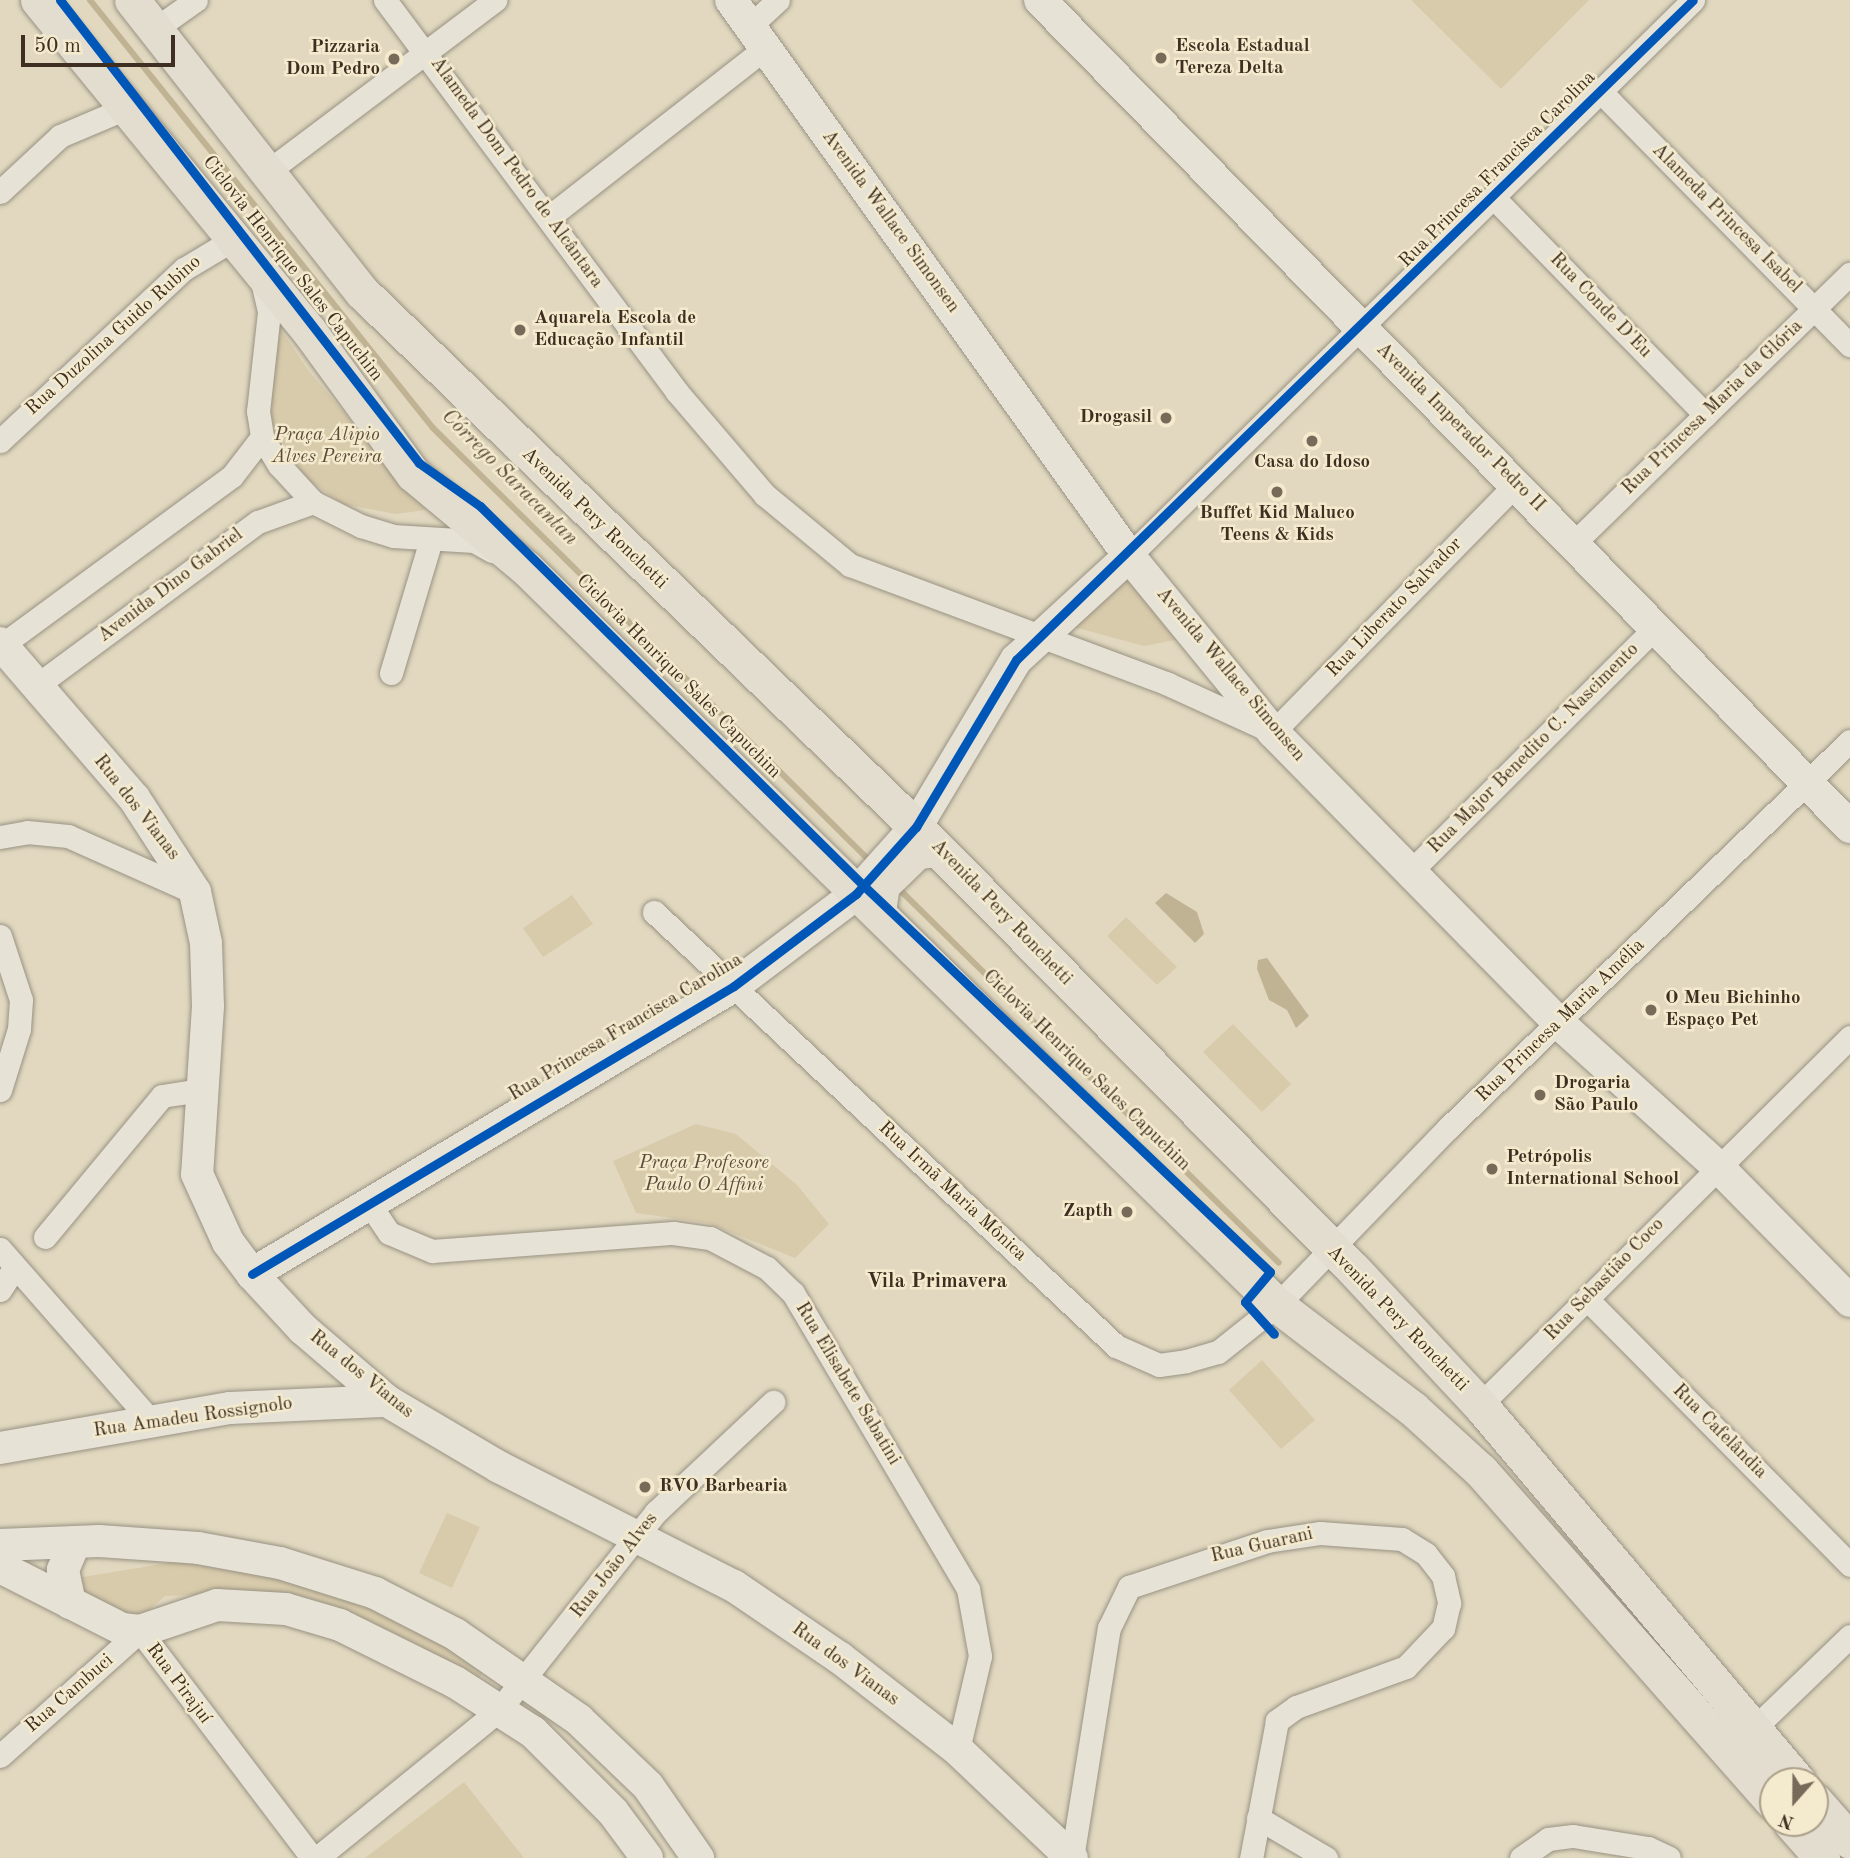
<!DOCTYPE html>
<html>
<head>
<meta charset="utf-8">
<style>
  body { margin:0 }
  #map { position:relative; width:1850px; height:1858px; overflow:hidden; background:#e1d8bf; font-family:"Old Standard TT",serif }
  div>[style] { position:absolute }
  [style*='--x'] { left:calc(var(--x)*1px); top:calc(var(--y)*1px); width:calc(var(--w)*1px); rotate:calc(var(--a)*1deg) }
  .green>* { inset:0; background:#d8cbab }
  .water>* { inset:0; background:#c0b394 }
  .stream>* { height:6px; margin:-3px; padding:0 3px; transform-origin:3px; border-radius:3px; background:#c0b394 }
  .roads { filter:drop-shadow(0 0 2px #999283) drop-shadow(0 0 2px #999283) }
  .street>* { height:23px; margin:-11.5px; padding:0 11.5px; transform-origin:11.5px; border-radius:11.5px; background:#e6e2d6 }
  .secondary>* { height:32px; margin:-16px; padding:0 16px; transform-origin:16px; border-radius:16px; background:#e6e2d6 }
  .primary>* { height:35px; margin:-17.5px; padding:0 17.5px; transform-origin:17.5px; border-radius:17.5px; background:#e2ddcf }
  .cycleway>* { height:9px; margin:-4.5px; padding:0 4.5px; transform-origin:4.5px; border-radius:4.5px; background:#0057b8 }
  .dots>* { width:19px; height:19px; translate:-50% -50%; box-sizing:border-box; border:4px solid #f4eacd; border-radius:50% }
  span { translate:-50% -50%; white-space:nowrap; text-align:center; line-height:1.15; -webkit-text-stroke:5px #f4eacd; paint-order:stroke }
  .poi-label { font-size:19px; color:#3e2f22; font-weight:700 }
  .left { translate:0 -50%; text-align:left }
  .right { translate:-100% -50%; text-align:right }
  .street-label { font-size:19px; color:#3e2f22 }
  .park-label { font-size:19px; color:#5b4c3a; font-style:italic }
  .water-label { font-size:21px; color:#5b4c3a; font-style:italic }
  .neighbourhood-label { font-size:21px; color:#3e2f22; font-weight:700 }
  .north { position:absolute; left:1759px; top:1767px; width:70px; height:70px; box-sizing:border-box; background:#f4eacd; border:2px solid #ab9f89; border-radius:50%; rotate:201deg; font-size:19px; font-weight:700; line-height:28px; text-align:center; color:#3e2f22 }
  .north::after { content:''; display:block; margin:auto; width:24px; height:32px; background:#776a59; clip-path:polygon(50% 0,100% 100%,50% 72%,0 100%) }
  .scale { position:absolute; left:21px; top:35px; width:154px; height:32px; box-sizing:border-box; border:4px solid #3e2f22; border-top:0; padding-left:9px; font-size:21px; line-height:24px; white-space:nowrap; color:#3e2f22; -webkit-text-stroke:5px #f4eacd; paint-order:stroke }
</style>
</head>
<body>
<div id="map">
  <div class="green">
    <i style="clip-path:polygon(1411px 0,1589px 0,1501px 89px)"></i>
    <i style="clip-path:polygon(279px 327px,308px 370px,426px 510px,396px 514px,343px 504px,308px 480px,276px 439px,263px 379px)"></i>
    <i style="clip-path:polygon(1127px 575px,1180px 639px,1144px 646px,1070px 626px)"></i>
    <i style="clip-path:polygon(572px 895px,593px 924px,543px 957px,523px 928px)"></i>
    <i style="clip-path:polygon(1126px 917px,1177px 967px,1157px 985px,1107px 936px)"></i>
    <i style="clip-path:polygon(1233px 1024px,1291px 1084px,1262px 1112px,1203px 1052px)"></i>
    <i style="clip-path:polygon(696px 1124px,736px 1134px,797px 1185px,829px 1224px,795px 1258px,708px 1223px,636px 1213px,613px 1161px)"></i>
    <i style="clip-path:polygon(1262px 1360px,1315px 1420px,1281px 1449px,1229px 1390px)"></i>
    <i style="clip-path:polygon(447px 1513px,480px 1527px,452px 1588px,419px 1573px)"></i>
    <i style="clip-path:polygon(192px 1559px,334px 1586px,490px 1662px,477px 1681px,244px 1593px,165px 1596px,146px 1613px,124px 1618px,78px 1595px,77px 1578px)"></i>
    <i style="clip-path:polygon(464px 1782px,524px 1858px,365px 1858px)"></i>
  </div>
  <div class="water">
    <i style="clip-path:polygon(1166px 893px,1197px 912px,1204px 934px,1195px 943px,1155px 903px)"></i>
    <i style="clip-path:polygon(1267px 958px,1309px 1016px,1296px 1028px,1287px 1010px,1269px 1000px,1257px 969px,1258px 960px)"></i>
  </div>
  <div class="stream">
    <i style="--x:90;--y:0;--w:548;--a:51.29"></i>
    <i style="--x:433;--y:428;--w:617;--a:44.74"></i>
    <i style="--x:896;--y:886;--w:537;--a:44.55"></i>
  </div>
  <div class="roads">
    <div class="street">
      <i style="--x:385;--y:0;--w:489;--a:53.3"></i>
      <i style="--x:677;--y:392;--w:135;--a:49.5"></i>
      <i style="--x:765;--y:495;--w:110;--a:39.5"></i>
      <i style="--x:850;--y:565;--w:340;--a:20.5"></i>
      <i style="--x:1168;--y:684;--w:115;--a:24.6"></i>
      <i style="--x:1273;--y:732;--w:349;--a:-45.6"></i>
      <i style="--x:750;--y:26;--w:38;--a:-43"></i>
      <i style="--x:155;--y:29;--w:50;--a:-35.3"></i>
      <i style="--x:1601;--y:92;--w:355;--a:45.5"></i>
      <i style="--x:267;--y:172;--w:286;--a:-37"></i>
      <i style="--x:0;--y:192;--w:82;--a:-43"></i>
      <i style="--x:60;--y:136;--w:72;--a:-23"></i>
      <i style="--x:1494;--y:198;--w:303;--a:45.7"></i>
      <i style="--x:549;--y:217;--w:274;--a:-38"></i>
      <i style="--x:262;--y:281;--w:32;--a:77"></i>
      <i style="--x:269;--y:312;--w:100;--a:96.3"></i>
      <i style="--x:258;--y:411;--w:26;--a:81"></i>
      <i style="--x:262;--y:437;--w:33;--a:59"></i>
      <i style="--x:279;--y:465;--w:50;--a:47.4"></i>
      <i style="--x:313;--y:502;--w:54;--a:26.6"></i>
      <i style="--x:361;--y:526;--w:34;--a:17"></i>
      <i style="--x:393;--y:536;--w:81;--a:3.5"></i>
      <i style="--x:474;--y:541;--w:21;--a:29"></i>
      <i style="--x:0;--y:441;--w:252;--a:-43.1"></i>
      <i style="--x:184;--y:269;--w:58;--a:-31"></i>
      <i style="--x:1575;--y:542;--w:384;--a:-44.3"></i>
      <i style="--x:1129;--y:556;--w:792;--a:-44.59"></i>
      <i style="--x:2;--y:645;--w:285;--a:-36.3"></i>
      <i style="--x:232;--y:476;--w:49;--a:-52.4"></i>
      <i style="--x:391;--y:673;--w:139;--a:-73.3"></i>
      <i style="--x:36;--y:686;--w:276;--a:-36.5"></i>
      <i style="--x:258;--y:522;--w:59;--a:-20"></i>
      <i style="--x:0;--y:837;--w:27;--a:-10"></i>
      <i style="--x:27;--y:832;--w:41;--a:5.6"></i>
      <i style="--x:68;--y:836;--w:138;--a:24"></i>
      <i style="--x:1411;--y:871;--w:346;--a:-44.9"></i>
      <i style="--x:654;--y:912;--w:634;--a:43.21"></i>
      <i style="--x:1116;--y:1346;--w:47;--a:23.8"></i>
      <i style="--x:1159;--y:1365;--w:27;--a:-8"></i>
      <i style="--x:1186;--y:1361;--w:33;--a:-16"></i>
      <i style="--x:1218;--y:1352;--w:75;--a:-38.5"></i>
      <i style="--x:1277;--y:1305;--w:246;--a:-46"></i>
      <i style="--x:1448;--y:1128;--w:558;--a:-43.91"></i>
      <i style="--x:0;--y:936;--w:67;--a:71.8"></i>
      <i style="--x:21;--y:1000;--w:29;--a:94"></i>
      <i style="--x:19;--y:1029;--w:64;--a:107.3"></i>
      <i style="--x:368;--y:1202;--w:37;--a:56"></i>
      <i style="--x:389;--y:1233;--w:47;--a:22.7"></i>
      <i style="--x:432;--y:1251;--w:242;--a:-4.3"></i>
      <i style="--x:673;--y:1233;--w:37;--a:8"></i>
      <i style="--x:710;--y:1238;--w:64;--a:27.8"></i>
      <i style="--x:767;--y:1268;--w:36;--a:44"></i>
      <i style="--x:793;--y:1293;--w:344;--a:59.4"></i>
      <i style="--x:968;--y:1589;--w:68;--a:79.8"></i>
      <i style="--x:980;--y:1656;--w:97;--a:103.2"></i>
      <i style="--x:45;--y:1237;--w:183;--a:-50.3"></i>
      <i style="--x:162;--y:1096;--w:38;--a:-9"></i>
      <i style="--x:0;--y:1249;--w:230;--a:48.7"></i>
      <i style="--x:0;--y:1290;--w:27;--a:-57"></i>
      <i style="--x:1587;--y:1299;--w:374;--a:45.3"></i>
      <i style="--x:1480;--y:1405;--w:522;--a:-44.84"></i>
      <i style="--x:1744;--y:1738;--w:147;--a:-43.9"></i>
      <i style="--x:0;--y:1756;--w:188;--a:-41.8"></i>
      <i style="--x:140;--y:1631;--w:285;--a:52.8"></i>
      <i style="--x:1258;--y:1818;--w:79;--a:30.5"></i>
      <i style="--x:317;--y:1858;--w:235;--a:-39.1"></i>
      <i style="--x:499;--y:1710;--w:253;--a:-51.6"></i>
      <i style="--x:656;--y:1512;--w:161;--a:-43.2"></i>
      <i style="--x:1072;--y:1858;--w:233;--a:-80.9"></i>
      <i style="--x:1109;--y:1628;--w:46;--a:-64"></i>
      <i style="--x:1129;--y:1587;--w:145;--a:-18.4"></i>
      <i style="--x:1267;--y:1541;--w:54;--a:-8.6"></i>
      <i style="--x:1320;--y:1533;--w:82;--a:4.2"></i>
      <i style="--x:1402;--y:1539;--w:28;--a:32"></i>
      <i style="--x:1426;--y:1554;--w:28;--a:52"></i>
      <i style="--x:1443;--y:1576;--w:28;--a:77"></i>
      <i style="--x:1449;--y:1603;--w:26;--a:103"></i>
      <i style="--x:1443;--y:1628;--w:54;--a:133.5"></i>
      <i style="--x:1406;--y:1667;--w:117;--a:160"></i>
      <i style="--x:1296;--y:1707;--w:24;--a:144"></i>
      <i style="--x:1277;--y:1721;--w:139;--a:100.7"></i>
      <i style="--x:1521;--y:1858;--w:33;--a:-35"></i>
      <i style="--x:1548;--y:1839;--w:25;--a:-7"></i>
      <i style="--x:1573;--y:1836;--w:76;--a:9.1"></i>
      <i style="--x:1648;--y:1848;--w:23;--a:25"></i>
    </div>
    <div class="secondary">
      <i style="--x:731;--y:0;--w:684;--a:54.4"></i>
      <i style="--x:1129;--y:556;--w:227;--a:50.7"></i>
      <i style="--x:1273;--y:732;--w:409;--a:45.5"></i>
      <i style="--x:1560;--y:1024;--w:210;--a:42.1"></i>
      <i style="--x:1716;--y:1165;--w:191;--a:45.4"></i>
      <i style="--x:1040;--y:0;--w:1158;--a:45.59"></i>
      <i style="--x:0;--y:643;--w:205;--a:49.2"></i>
      <i style="--x:134;--y:798;--w:112;--a:57"></i>
      <i style="--x:195;--y:892;--w:52;--a:77.8"></i>
      <i style="--x:206;--y:943;--w:63;--a:88.2"></i>
      <i style="--x:208;--y:1006;--w:168;--a:93.7"></i>
      <i style="--x:197;--y:1174;--w:75;--a:65.5"></i>
      <i style="--x:228;--y:1242;--w:40;--a:53"></i>
      <i style="--x:252;--y:1274;--w:75;--a:47.2"></i>
      <i style="--x:303;--y:1329;--w:111;--a:40.6"></i>
      <i style="--x:387;--y:1401;--w:130;--a:30.5"></i>
      <i style="--x:499;--y:1467;--w:263;--a:26.9"></i>
      <i style="--x:734;--y:1586;--w:128;--a:34.2"></i>
      <i style="--x:840;--y:1658;--w:150;--a:37.9"></i>
      <i style="--x:958;--y:1750;--w:157;--a:43.5"></i>
      <i style="--x:252;--y:1274;--w:561;--a:-30.86"></i>
      <i style="--x:734;--y:986;--w:153;--a:-37"></i>
      <i style="--x:856;--y:894;--w:90;--a:-48.2"></i>
      <i style="--x:916;--y:827;--w:195;--a:-59.1"></i>
      <i style="--x:1016;--y:660;--w:154;--a:-42.6"></i>
      <i style="--x:0;--y:1448;--w:233;--a:-9.9"></i>
      <i style="--x:230;--y:1408;--w:157;--a:-2.6"></i>
      <i style="--x:0;--y:1545;--w:99;--a:-2.3"></i>
      <i style="--x:99;--y:1541;--w:99;--a:4"></i>
      <i style="--x:198;--y:1548;--w:83;--a:10.4"></i>
      <i style="--x:280;--y:1563;--w:100;--a:17.5"></i>
      <i style="--x:375;--y:1593;--w:90;--a:27.1"></i>
      <i style="--x:455;--y:1634;--w:151;--a:34.7"></i>
      <i style="--x:579;--y:1720;--w:95;--a:43.7"></i>
      <i style="--x:648;--y:1786;--w:88;--a:55.2"></i>
      <i style="--x:0;--y:1567;--w:137;--a:26.9"></i>
      <i style="--x:122;--y:1629;--w:18;--a:6"></i>
      <i style="--x:140;--y:1631;--w:81;--a:-18.7"></i>
      <i style="--x:217;--y:1605;--w:69;--a:3.3"></i>
      <i style="--x:286;--y:1609;--w:56;--a:16.5"></i>
      <i style="--x:340;--y:1625;--w:128;--a:26.4"></i>
      <i style="--x:455;--y:1682;--w:93;--a:32.7"></i>
      <i style="--x:533;--y:1732;--w:113;--a:45"></i>
      <i style="--x:613;--y:1812;--w:57;--a:53.5"></i>
      <i style="--x:70;--y:1603;--w:34;--a:-102"></i>
      <i style="--x:63;--y:1570;--w:30;--a:-67"></i>
    </div>
    <div class="primary">
      <i style="--x:38;--y:0;--w:428;--a:50.7"></i>
      <i style="--x:309;--y:331;--w:177;--a:54"></i>
      <i style="--x:413;--y:474;--w:147;--a:39.8"></i>
      <i style="--x:526;--y:568;--w:1052;--a:44.46"></i>
      <i style="--x:1277;--y:1305;--w:171;--a:37.4"></i>
      <i style="--x:1413;--y:1409;--w:92;--a:42.4"></i>
      <i style="--x:1481;--y:1471;--w:441;--a:48.6"></i>
      <i style="--x:132;--y:0;--w:372;--a:51.8"></i>
      <i style="--x:362;--y:292;--w:770;--a:44"></i>
      <i style="--x:916;--y:827;--w:623;--a:45.33"></i>
      <i style="--x:1354;--y:1270;--w:185;--a:47"></i>
      <i style="--x:1480;--y:1405;--w:492;--a:49.8"></i>
      <i style="--x:878;--y:912;--w:27;--a:-82"></i>
      <i style="--x:882;--y:885;--w:49;--a:-44.2"></i>
      <i style="--x:917;--y:851;--w:21;--a:-5"></i>
      <i style="--x:1815;--y:1801;--w:53;--a:48.8"></i>
      <i style="--x:1791;--y:1823;--w:47;--a:48.5"></i>
    </div>
  </div>
  <div class="cycleway">
    <i style="--x:60;--y:0;--w:586;--a:52.21"></i>
    <i style="--x:419;--y:463;--w:75;--a:35.2"></i>
    <i style="--x:480;--y:506;--w:540;--a:44.7"></i>
    <i style="--x:864;--y:886;--w:560;--a:43.55"></i>
    <i style="--x:1270;--y:1272;--w:39;--a:130"></i>
    <i style="--x:1245;--y:1302;--w:43;--a:47.8"></i>
    <i style="--x:252;--y:1274;--w:561;--a:-30.86"></i>
    <i style="--x:734;--y:986;--w:153;--a:-37"></i>
    <i style="--x:856;--y:894;--w:90;--a:-48.2"></i>
    <i style="--x:916;--y:827;--w:195;--a:-59.1"></i>
    <i style="--x:1016;--y:660;--w:945;--a:-44.27"></i>
  </div>
  <div class="dots">
    <i style="left:1161px;top:58px;background:#776a59"></i>
    <i style="left:394px;top:59px;background:#776a59"></i>
    <i style="left:520px;top:330px;background:#776a59"></i>
    <i style="left:1166px;top:418px;background:#776a59"></i>
    <i style="left:1312px;top:441px;background:#776a59"></i>
    <i style="left:1277px;top:492px;background:#776a59"></i>
    <i style="left:1651px;top:1010px;background:#776a59"></i>
    <i style="left:1540px;top:1095px;background:#776a59"></i>
    <i style="left:1492px;top:1169px;background:#776a59"></i>
    <i style="left:1127px;top:1212px;background:#776a59"></i>
    <i style="left:645px;top:1487px;background:#776a59"></i>
  </div>
  <div class="poi-label">
    <span class="left" style="left:1175px;top:58px">Escola Estadual<br>Tereza Delta</span>
    <span class="right" style="left:380px;top:59px">Pizzaria<br>Dom Pedro</span>
    <span class="left" style="left:534px;top:330px">Aquarela Escola de<br>Educação Infantil</span>
    <span class="right" style="left:1152px;top:418px">Drogasil</span>
    <span style="left:1312px;top:463px">Casa do Idoso</span>
    <span style="left:1277px;top:525px">Buffet Kid Maluco<br>Teens &amp; Kids</span>
    <span class="left" style="left:1665px;top:1010px">O Meu Bichinho<br>Espaço Pet</span>
    <span class="left" style="left:1554px;top:1095px">Drogaria<br>São Paulo</span>
    <span class="left" style="left:1506px;top:1169px">Petrópolis<br>International School</span>
    <span class="right" style="left:1113px;top:1212px">Zapth</span>
    <span class="left" style="left:659px;top:1487px">RVO Barbearia</span>
  </div>
  <div class="street-label">
    <span style="left:1498px;top:170px;rotate:-45deg">Rua Princesa Francisca Carolina</span>
    <span style="left:516px;top:173px;rotate:54deg">Alameda Dom Pedro de Alcântara</span>
    <span style="left:1726px;top:219px;rotate:45deg">Alameda Princesa Isabel</span>
    <span style="left:890px;top:222px;rotate:54deg">Avenida Wallace Simonsen</span>
    <span style="left:292px;top:269px;rotate:52deg">Ciclovia Henrique Sales Capuchim</span>
    <span style="left:1600px;top:306px;rotate:46deg">Rua Conde D'Eu</span>
    <span style="left:114px;top:336px;rotate:-42deg">Rua Duzolina Guido Rubino</span>
    <span style="left:1713px;top:408px;rotate:-44deg">Rua Princesa Maria da Glória</span>
    <span style="left:1460px;top:428px;rotate:45deg">Avenida Imperador Pedro II</span>
    <span style="left:594px;top:519px;rotate:44deg">Avenida Pery Ronchetti</span>
    <span style="left:171px;top:586px;rotate:-37deg">Avenida Dino Gabriel</span>
    <span style="left:1395px;top:608px;rotate:-46deg">Rua Liberato Salvador</span>
    <span style="left:1230px;top:675px;rotate:50deg">Avenida Wallace Simonsen</span>
    <span style="left:678px;top:677px;rotate:45deg">Ciclovia Henrique Sales Capuchim</span>
    <span style="left:1534px;top:749px;rotate:-45deg">Rua Major Benedito C. Nascimento</span>
    <span style="left:136px;top:808px;rotate:52deg">Rua dos Vianas</span>
    <span style="left:1001px;top:913px;rotate:46deg">Avenida Pery Ronchetti</span>
    <span style="left:1561px;top:1021px;rotate:-44deg">Rua Princesa Maria Amélia</span>
    <span style="left:626px;top:1028px;rotate:-31deg">Rua Princesa Francisca Carolina</span>
    <span style="left:1086px;top:1071px;rotate:44deg">Ciclovia Henrique Sales Capuchim</span>
    <span style="left:952px;top:1192px;rotate:43deg">Rua Irmã Maria Mônica</span>
    <span style="left:1605px;top:1280px;rotate:-46deg">Rua Sebastião Coco</span>
    <span style="left:1397px;top:1319px;rotate:46deg">Avenida Pery Ronchetti</span>
    <span style="left:361px;top:1375px;rotate:39deg">Rua dos Vianas</span>
    <span style="left:847px;top:1384px;rotate:59deg">Rua Elisabete Sabatini</span>
    <span style="left:193px;top:1418px;rotate:-8deg">Rua Amadeu Rossignolo</span>
    <span style="left:1719px;top:1432px;rotate:45deg">Rua Cafelândia</span>
    <span style="left:1262px;top:1546px;rotate:-13deg">Rua Guarani</span>
    <span style="left:615px;top:1566px;rotate:-52deg">Rua João Alves</span>
    <span style="left:845px;top:1665px;rotate:36deg">Rua dos Vianas</span>
    <span style="left:178px;top:1684px;rotate:53deg">Rua Pirajuí</span>
    <span style="left:70px;top:1694px;rotate:-41deg">Rua Cambuci</span>
  </div>
  <div class="park-label">
    <span style="left:327px;top:447px">Praça Alipio<br>Alves Pereira</span>
    <span style="left:704px;top:1175px">Praça Profesore<br>Paulo O Affini</span>
  </div>
  <div class="water-label">
    <span style="left:509px;top:478px;rotate:45deg">Córrego Saracantan</span>
  </div>
  <div class="neighbourhood-label">
    <span style="left:937px;top:1282px">Vila Primavera</span>
  </div>
  <div class="north">N</div>
  <div class="scale">50 m</div>
</div>
</body>
</html>
